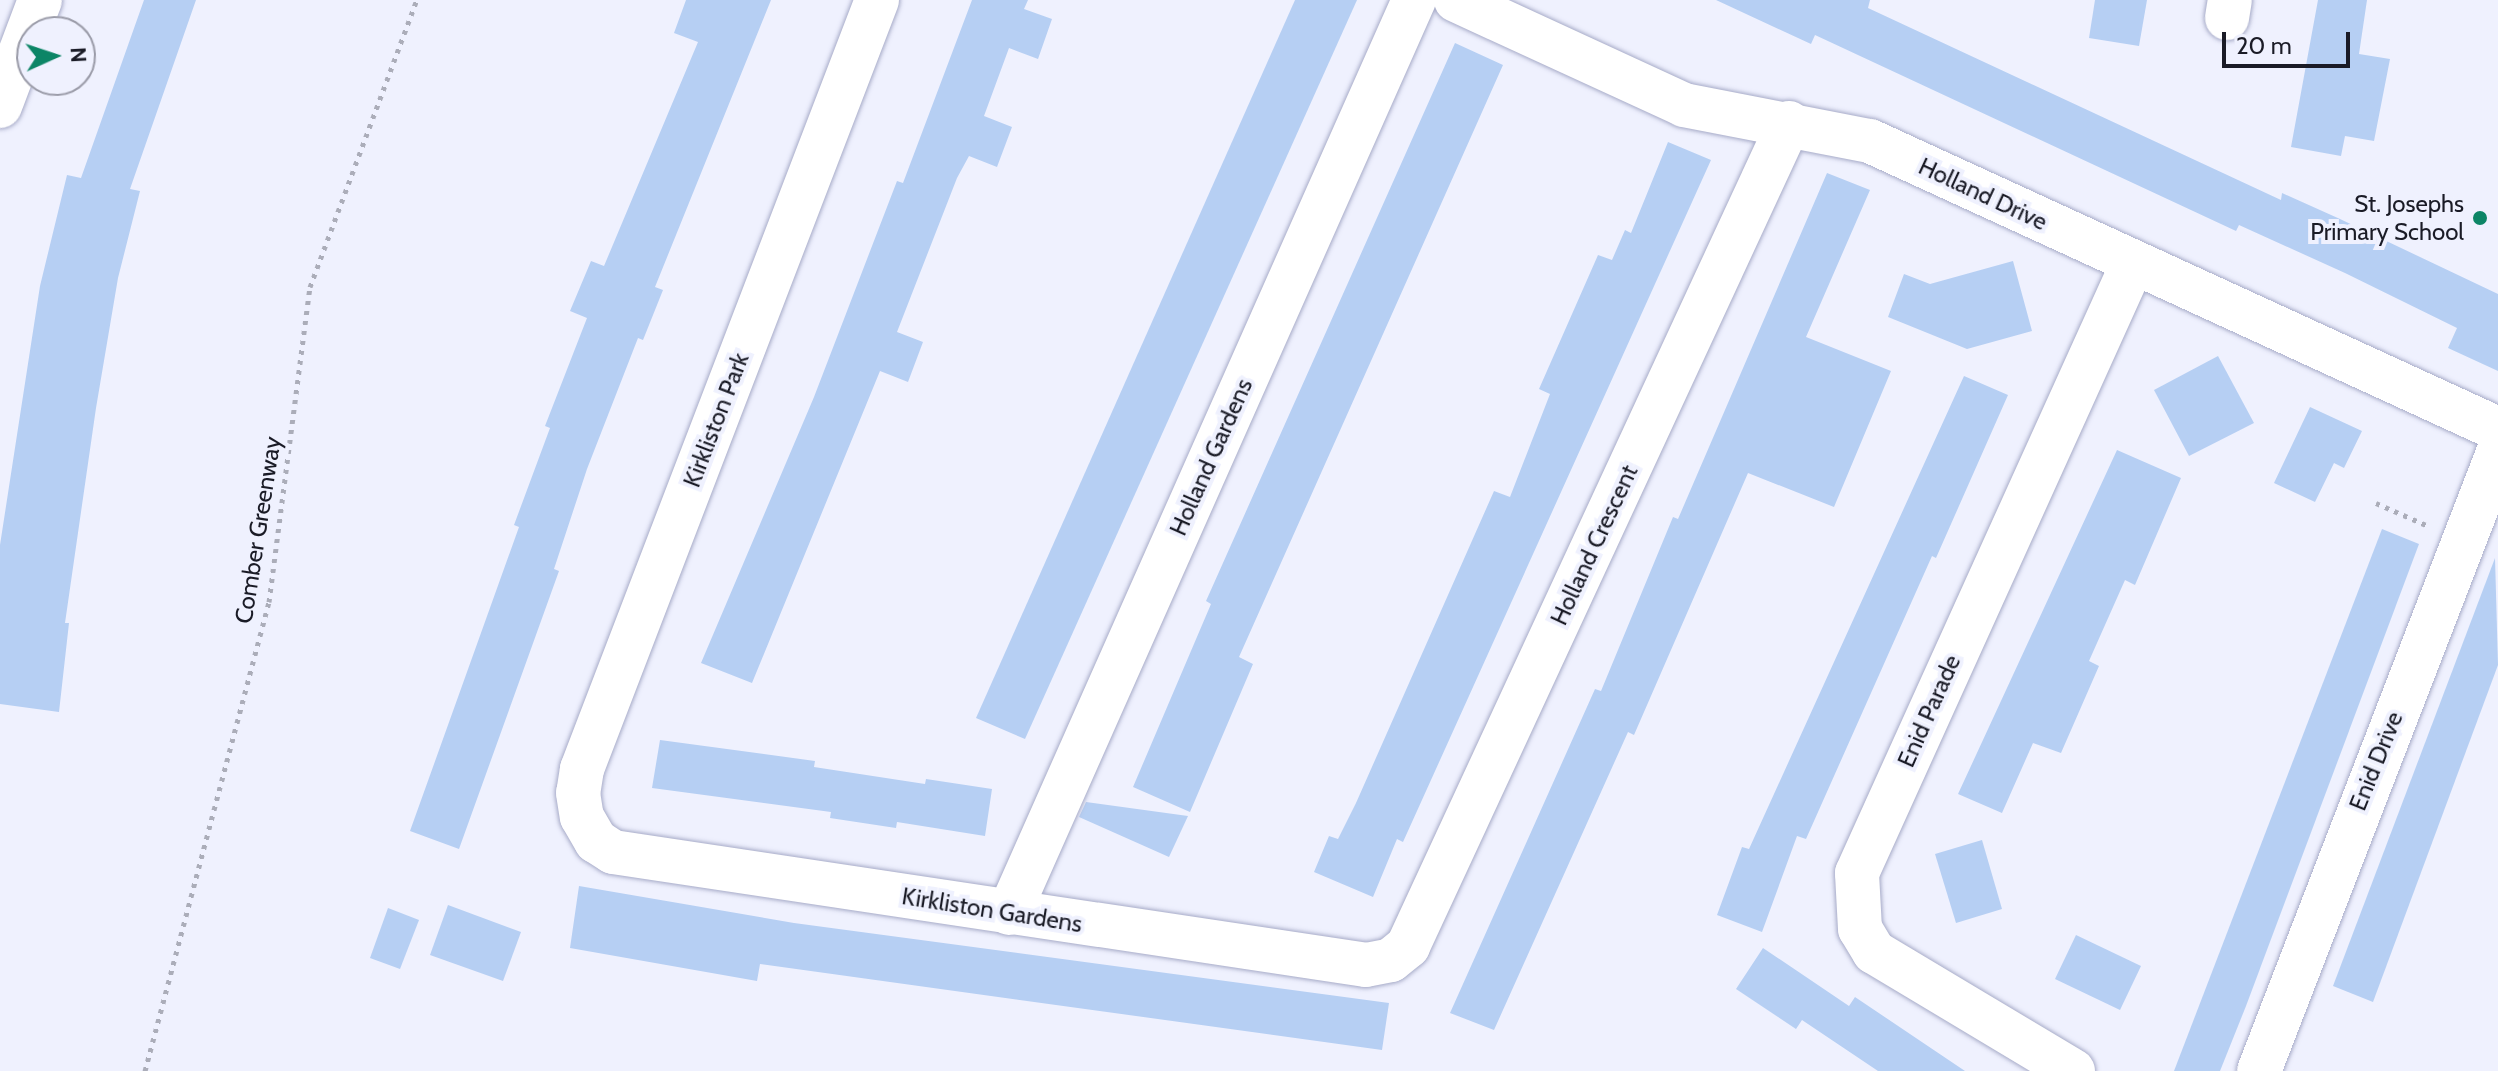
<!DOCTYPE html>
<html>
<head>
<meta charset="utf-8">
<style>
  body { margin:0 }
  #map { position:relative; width:2498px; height:1071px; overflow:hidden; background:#eff1fe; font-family:Cabin,sans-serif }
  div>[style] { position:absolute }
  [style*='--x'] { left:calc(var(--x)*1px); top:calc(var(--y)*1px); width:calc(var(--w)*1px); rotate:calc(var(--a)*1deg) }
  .building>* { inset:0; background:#b6cff3 }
  .path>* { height:5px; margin-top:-2.5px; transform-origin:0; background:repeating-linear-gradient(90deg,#abadb9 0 4px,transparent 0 10px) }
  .roads { filter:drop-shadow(0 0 2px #a7abc8) drop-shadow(0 0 2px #a7abc8) }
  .minor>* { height:44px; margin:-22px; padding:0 22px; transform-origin:22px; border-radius:22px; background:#fff }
  .dots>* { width:22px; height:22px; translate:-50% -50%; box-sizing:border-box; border:4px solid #eff1fe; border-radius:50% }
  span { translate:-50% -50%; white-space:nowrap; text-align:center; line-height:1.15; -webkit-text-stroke:8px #eff1fe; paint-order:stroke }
  .street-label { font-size:24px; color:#1a1b26 }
  .poi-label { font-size:24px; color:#1a1b26 }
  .right { translate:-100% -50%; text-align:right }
  .north { position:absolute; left:16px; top:16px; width:80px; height:80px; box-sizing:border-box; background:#eff1fe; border:2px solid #9a9ba8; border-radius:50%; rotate:87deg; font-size:22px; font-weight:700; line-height:32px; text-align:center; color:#1a1b26 }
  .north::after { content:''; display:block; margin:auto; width:28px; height:36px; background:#0c8566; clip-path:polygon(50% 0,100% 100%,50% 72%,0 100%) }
  .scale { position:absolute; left:2222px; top:32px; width:128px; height:36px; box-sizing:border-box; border:4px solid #1a1b26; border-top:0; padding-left:10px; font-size:24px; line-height:28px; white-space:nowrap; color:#1a1b26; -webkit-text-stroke:6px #eff1fe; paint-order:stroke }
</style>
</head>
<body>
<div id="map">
  <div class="building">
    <i style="clip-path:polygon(144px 0,196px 0,130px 189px,140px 191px,118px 278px,96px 408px,65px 623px,69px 623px,59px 712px,0 704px,0 545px,40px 286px,67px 175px,81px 178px)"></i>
    <i style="clip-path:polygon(686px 0,771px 0,655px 287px,663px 290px,643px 340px,638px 338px,587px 469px,554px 569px,559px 571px,459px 849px,410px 831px,519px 527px,514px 525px,550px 428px,545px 426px,587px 318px,570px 311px,591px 261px,604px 266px,698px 42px,674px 33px)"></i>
    <i style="clip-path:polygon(972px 0,1028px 0,1024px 9px,1052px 19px,1038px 59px,1009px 48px,984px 116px,1012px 127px,997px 167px,969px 156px,957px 178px,897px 332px,923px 342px,908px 382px,880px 371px,752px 683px,701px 663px,814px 397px,897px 181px,903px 183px)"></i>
    <i style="clip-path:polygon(1295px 0,1357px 0,1025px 739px,976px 718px)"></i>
    <i style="clip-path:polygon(1716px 0,1870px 0,1868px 8px,2281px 200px,2282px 193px,2340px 219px,2498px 294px,2498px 371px,2448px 348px,2457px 328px,2345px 273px,2239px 225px,2236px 231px,1815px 35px,1811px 44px)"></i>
    <i style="clip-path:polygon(2095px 0,2147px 0,2139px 46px,2089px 38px)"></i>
    <i style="clip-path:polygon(2318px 0,2367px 0,2359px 54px,2390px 59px,2374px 141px,2345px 136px,2341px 156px,2291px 147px)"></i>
    <i style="clip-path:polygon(1455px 43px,1503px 65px,1239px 657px,1253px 664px,1190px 812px,1133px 787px,1211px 604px,1206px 601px)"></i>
    <i style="clip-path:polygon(1668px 142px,1711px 160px,1403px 842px,1397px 839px,1373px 897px,1314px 872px,1329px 836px,1338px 839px,1356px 803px,1494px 491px,1510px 497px,1550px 394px,1539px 389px,1598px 255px,1612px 260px,1625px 230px,1631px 233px)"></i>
    <i style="clip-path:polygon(1827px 173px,1870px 190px,1806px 337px,1891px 371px,1834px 507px,1748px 473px,1634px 735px,1628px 732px,1494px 1030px,1450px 1013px,1595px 689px,1601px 691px,1673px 517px,1678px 519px)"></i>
    <i style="clip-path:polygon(2013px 261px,2032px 331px,1967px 349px,1888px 317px,1904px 274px,1930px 284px)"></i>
    <i style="clip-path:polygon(2218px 356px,2254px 423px,2189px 456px,2154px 390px)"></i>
    <i style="clip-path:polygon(1964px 376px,2008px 395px,1936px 558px,1932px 556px,1806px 839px,1797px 836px,1762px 932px,1717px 915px,1742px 847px,1749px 849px)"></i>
    <i style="clip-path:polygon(2310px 407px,2362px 431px,2344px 468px,2334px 463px,2315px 502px,2274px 483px)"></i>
    <i style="clip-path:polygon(2117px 450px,2181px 478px,2135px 585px,2125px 580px,2089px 661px,2099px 666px,2061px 753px,2033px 743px,2002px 813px,1958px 794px)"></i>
    <i style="clip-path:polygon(2382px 529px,2419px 544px,2246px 1006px,2220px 1071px,2174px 1071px)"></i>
    <i style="clip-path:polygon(2495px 558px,2498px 665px,2373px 1002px,2333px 986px)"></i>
    <i style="clip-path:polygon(660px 740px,815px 761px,814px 767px,925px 784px,926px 779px,992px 789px,985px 836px,897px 822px,896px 828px,830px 818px,831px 812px,652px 788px)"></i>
    <i style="clip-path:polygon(1086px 802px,1188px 816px,1169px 857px,1079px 817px)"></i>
    <i style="clip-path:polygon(1982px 840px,2002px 909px,1956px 923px,1935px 854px)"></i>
    <i style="clip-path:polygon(579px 886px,794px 923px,1389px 1003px,1382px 1050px,760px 964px,757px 981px,570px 948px)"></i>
    <i style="clip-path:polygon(448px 905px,521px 932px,503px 981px,430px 955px)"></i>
    <i style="clip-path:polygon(388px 908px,419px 920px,400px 969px,370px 958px)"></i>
    <i style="clip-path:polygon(2076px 935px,2141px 966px,2120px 1010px,2055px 979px)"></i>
    <i style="clip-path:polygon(1763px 948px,1849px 1006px,1855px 997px,1965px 1071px,1878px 1071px,1802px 1020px,1796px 1029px,1736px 989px)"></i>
  </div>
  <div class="path">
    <i style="--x:2376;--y:503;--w:55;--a:23.7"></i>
    <i style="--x:145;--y:1071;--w:485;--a:-75.2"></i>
    <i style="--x:269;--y:602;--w:318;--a:-82.6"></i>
    <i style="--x:310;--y:287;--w:306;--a:-69.6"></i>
  </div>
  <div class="roads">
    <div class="minor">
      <i style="--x:877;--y:0;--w:824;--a:110.99"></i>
      <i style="--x:582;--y:769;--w:24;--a:99"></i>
      <i style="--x:578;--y:793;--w:24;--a:81"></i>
      <i style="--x:582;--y:817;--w:28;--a:60"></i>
      <i style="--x:596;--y:841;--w:20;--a:33"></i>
      <i style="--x:613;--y:852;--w:761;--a:8.53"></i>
      <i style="--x:1366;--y:965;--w:25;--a:-11"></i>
      <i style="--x:1391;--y:960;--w:22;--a:-39"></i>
      <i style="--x:1408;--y:946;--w:907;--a:-65.16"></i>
      <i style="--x:1456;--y:0;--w:251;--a:24.7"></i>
      <i style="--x:1684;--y:105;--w:189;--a:11"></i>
      <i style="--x:1870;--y:141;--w:691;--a:24.64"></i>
      <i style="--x:2227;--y:18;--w:18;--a:-81"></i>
      <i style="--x:0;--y:106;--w:113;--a:-69.3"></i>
      <i style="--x:1009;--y:913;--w:999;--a:-66.08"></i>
      <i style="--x:2073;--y:1071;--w:232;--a:-149.1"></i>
      <i style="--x:1874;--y:952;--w:27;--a:-121"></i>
      <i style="--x:1860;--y:929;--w:56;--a:-93.1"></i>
      <i style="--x:1857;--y:873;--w:670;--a:-65.66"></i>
      <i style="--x:2259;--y:1071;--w:663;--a:-68.86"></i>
    </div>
  </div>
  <div class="dots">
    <i style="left:2480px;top:218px;background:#0c8566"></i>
  </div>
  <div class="street-label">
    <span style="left:1983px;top:194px;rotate:25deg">Holland Drive</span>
    <span style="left:716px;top:420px;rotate:-69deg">Kirkliston Park</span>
    <span style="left:1211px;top:457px;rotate:-66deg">Holland Gardens</span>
    <span style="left:258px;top:530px;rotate:-81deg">Comber Greenway</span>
    <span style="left:1594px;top:545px;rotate:-65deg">Holland Crescent</span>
    <span style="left:1929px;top:711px;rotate:-66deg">Enid Parade</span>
    <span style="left:2376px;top:761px;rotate:-68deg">Enid Drive</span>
    <span style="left:992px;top:910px;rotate:9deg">Kirkliston Gardens</span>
  </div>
  <div class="poi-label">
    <span class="right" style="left:2464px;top:218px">St. Josephs<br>Primary School</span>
  </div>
  <div class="north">N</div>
  <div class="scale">20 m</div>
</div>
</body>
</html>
